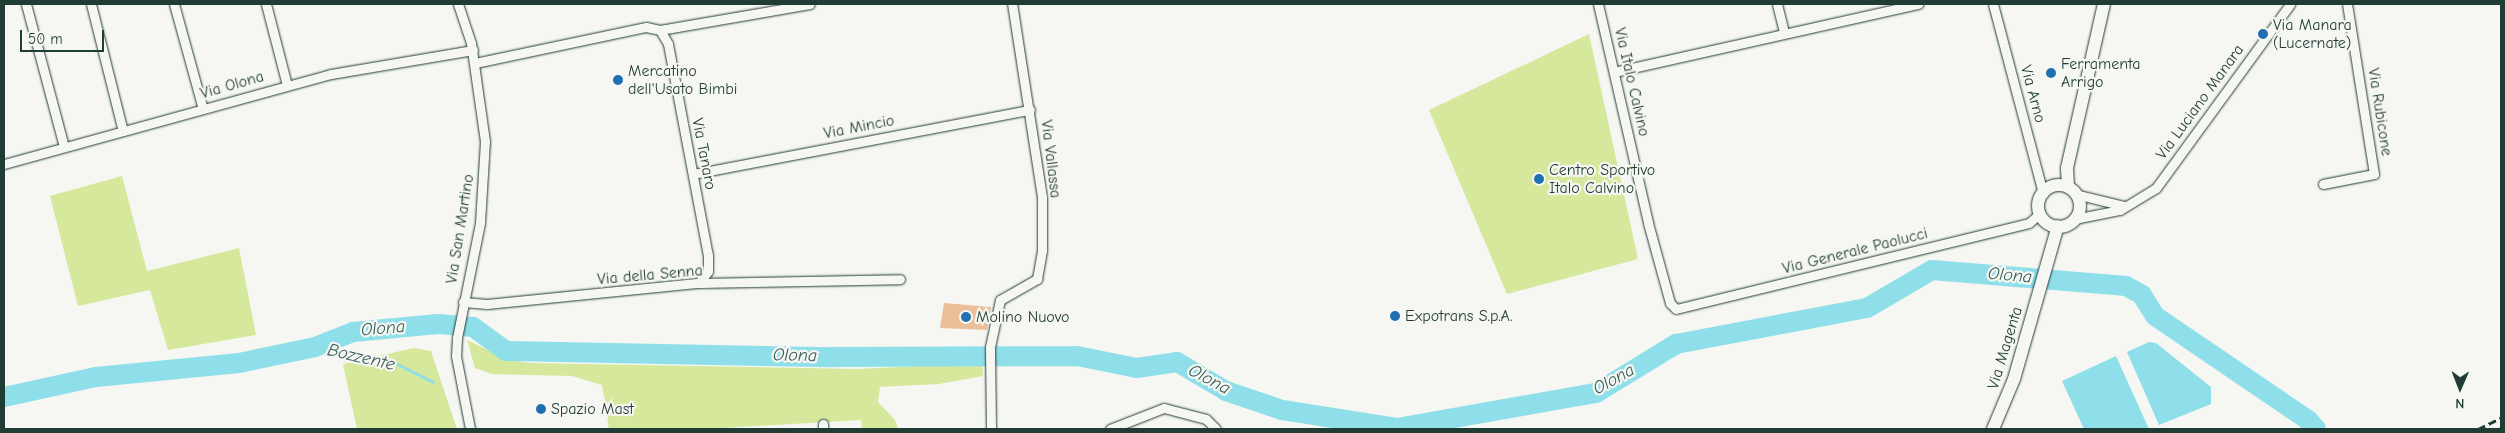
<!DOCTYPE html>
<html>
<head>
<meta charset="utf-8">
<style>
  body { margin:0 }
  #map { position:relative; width:2505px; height:433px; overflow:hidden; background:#f6f6f2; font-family:"Comic Neue",sans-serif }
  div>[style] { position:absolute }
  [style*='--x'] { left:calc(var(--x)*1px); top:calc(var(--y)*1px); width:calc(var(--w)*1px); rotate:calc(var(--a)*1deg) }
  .green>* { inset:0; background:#d5e89c }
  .water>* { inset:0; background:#8fdfeb }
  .stream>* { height:3px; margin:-1.5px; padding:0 1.5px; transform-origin:1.5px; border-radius:1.5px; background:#8fdfeb }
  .river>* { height:20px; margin:-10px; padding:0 10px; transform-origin:10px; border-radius:10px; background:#8fdfeb }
  .building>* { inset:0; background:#eabf9a }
  .roads { filter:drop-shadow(0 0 1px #1f3d34) drop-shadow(0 0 1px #1f3d34) }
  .street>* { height:9px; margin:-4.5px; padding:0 4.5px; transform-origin:4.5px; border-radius:4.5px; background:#f6f6f2 }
  .secondary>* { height:12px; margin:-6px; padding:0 6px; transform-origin:6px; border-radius:6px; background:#f6f6f2 }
  .secondary>.ring { margin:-6px; padding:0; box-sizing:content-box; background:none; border:12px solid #f6f6f2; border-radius:50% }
  .rail>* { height:3px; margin-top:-1.5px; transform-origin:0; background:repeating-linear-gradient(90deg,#1f3d34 0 8px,transparent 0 12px) }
  .dots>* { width:14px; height:14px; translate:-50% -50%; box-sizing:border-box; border:2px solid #f6f6f2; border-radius:50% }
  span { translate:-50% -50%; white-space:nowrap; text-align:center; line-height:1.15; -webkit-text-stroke:4.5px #f6f6f2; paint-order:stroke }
  .poi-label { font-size:16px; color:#1f3d34 }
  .left { translate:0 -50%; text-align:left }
  .street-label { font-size:16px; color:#1f3d34 }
  .water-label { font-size:18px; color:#355d59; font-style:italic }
  .frame { position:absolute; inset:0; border:5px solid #1f3d34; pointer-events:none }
  .north { position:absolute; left:2435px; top:363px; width:50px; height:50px; -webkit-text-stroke:4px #f6f6f2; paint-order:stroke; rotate:181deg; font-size:14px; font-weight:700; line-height:20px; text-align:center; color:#1f3d34 }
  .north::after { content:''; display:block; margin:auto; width:18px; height:22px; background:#1f3d34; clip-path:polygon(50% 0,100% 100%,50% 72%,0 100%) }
  .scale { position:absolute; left:20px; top:30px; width:84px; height:22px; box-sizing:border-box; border:2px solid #1f3d34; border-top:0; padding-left:6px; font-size:15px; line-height:18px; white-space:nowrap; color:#1f3d34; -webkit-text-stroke:4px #f6f6f2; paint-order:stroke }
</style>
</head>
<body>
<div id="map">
  <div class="green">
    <i style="clip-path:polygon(1589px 34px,1638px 259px,1507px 294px,1429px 110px)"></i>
    <i style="clip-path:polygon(122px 176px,147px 271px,239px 248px,256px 335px,168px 350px,150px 290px,78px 306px,50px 196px)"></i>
    <i style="clip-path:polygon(467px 340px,508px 360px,530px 363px,857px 369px,982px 363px,983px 376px,939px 384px,880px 387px,878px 402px,895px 420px,898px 429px,862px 429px,861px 420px,704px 429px,609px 429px,602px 385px,572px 376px,492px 374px,475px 368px)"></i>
    <i style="clip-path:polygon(414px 348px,431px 351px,457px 429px,357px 429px,343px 364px)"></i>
  </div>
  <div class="water">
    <i style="clip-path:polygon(2149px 342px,2156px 343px,2211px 387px,2211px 404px,2159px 425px,2127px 352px)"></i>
    <i style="clip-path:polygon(2116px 356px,2149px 429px,2084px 429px,2062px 381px)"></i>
  </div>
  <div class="stream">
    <i style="--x:315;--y:347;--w:22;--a:18"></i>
    <i style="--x:336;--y:354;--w:53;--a:6.5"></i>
    <i style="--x:389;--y:360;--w:49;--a:26.6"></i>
  </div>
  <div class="river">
    <i style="--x:4;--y:397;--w:94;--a:-12.3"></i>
    <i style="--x:96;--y:377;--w:144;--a:-5.6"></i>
    <i style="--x:239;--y:363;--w:78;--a:-11.9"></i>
    <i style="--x:315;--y:347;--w:41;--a:-21.5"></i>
    <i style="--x:353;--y:332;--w:85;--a:-5.4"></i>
    <i style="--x:438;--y:324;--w:35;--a:5"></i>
    <i style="--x:473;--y:327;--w:41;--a:36"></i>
    <i style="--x:506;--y:351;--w:327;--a:1.1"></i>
    <i style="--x:833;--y:357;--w:244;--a:-0.2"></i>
    <i style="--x:1077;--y:356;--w:61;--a:11.3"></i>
    <i style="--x:1137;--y:368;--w:40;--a:-8.5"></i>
    <i style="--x:1177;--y:362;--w:57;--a:30.6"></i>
    <i style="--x:1226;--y:391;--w:59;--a:18.7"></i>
    <i style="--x:1282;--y:410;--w:116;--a:8.9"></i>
    <i style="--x:1397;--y:428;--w:202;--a:-10"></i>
    <i style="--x:1596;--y:393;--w:94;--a:-31.5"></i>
    <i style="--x:1676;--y:344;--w:194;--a:-10.7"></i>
    <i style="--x:1867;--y:308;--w:75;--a:-30.3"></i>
    <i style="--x:1932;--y:270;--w:195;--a:4.7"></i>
    <i style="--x:2126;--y:286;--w:18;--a:29"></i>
    <i style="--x:2142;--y:295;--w:25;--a:58"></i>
    <i style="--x:2155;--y:316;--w:185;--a:34.2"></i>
    <i style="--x:2308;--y:420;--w:12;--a:48"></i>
  </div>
  <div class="building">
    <i style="clip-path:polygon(944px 303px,991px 307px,987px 330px,940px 328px)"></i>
  </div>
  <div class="roads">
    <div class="street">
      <i style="--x:26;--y:4;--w:148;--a:75.1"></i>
      <i style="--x:91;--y:4;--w:131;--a:75.9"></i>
      <i style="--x:174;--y:4;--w:109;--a:74.6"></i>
      <i style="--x:266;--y:4;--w:84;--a:75.5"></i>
      <i style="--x:458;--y:4;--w:41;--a:71.6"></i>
      <i style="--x:471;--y:43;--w:99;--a:81.9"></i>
      <i style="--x:485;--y:141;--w:82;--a:93.5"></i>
      <i style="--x:480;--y:223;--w:117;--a:101.3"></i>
      <i style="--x:457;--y:338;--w:18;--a:93"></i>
      <i style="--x:456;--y:356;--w:74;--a:79.1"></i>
      <i style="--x:1598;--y:4;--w:225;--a:77.1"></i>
      <i style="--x:1648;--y:223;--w:83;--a:74.6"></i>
      <i style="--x:1670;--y:303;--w:8;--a:45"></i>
      <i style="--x:1676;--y:309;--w:363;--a:-13.7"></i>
      <i style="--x:2029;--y:223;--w:15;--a:-42"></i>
      <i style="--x:1777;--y:4;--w:30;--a:76"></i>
      <i style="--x:1993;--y:4;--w:196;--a:75.2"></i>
      <i style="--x:660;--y:30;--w:152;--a:-9.8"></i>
      <i style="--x:475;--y:63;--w:175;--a:-11.9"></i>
      <i style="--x:646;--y:27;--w:14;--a:12"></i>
      <i style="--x:660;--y:30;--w:16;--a:60"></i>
      <i style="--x:668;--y:44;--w:215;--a:79.3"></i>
      <i style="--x:708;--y:255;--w:16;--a:90"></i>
      <i style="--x:708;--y:271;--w:15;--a:127"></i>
      <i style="--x:1614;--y:72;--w:312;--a:-12.6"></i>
      <i style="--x:4;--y:164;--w:339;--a:-15.4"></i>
      <i style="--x:331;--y:74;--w:144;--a:-9.6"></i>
      <i style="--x:693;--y:174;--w:343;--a:-10.8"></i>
      <i style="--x:2323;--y:184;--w:52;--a:-11.1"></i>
      <i style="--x:2374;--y:174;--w:172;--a:-99"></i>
      <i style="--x:2075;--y:194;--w:50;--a:13.8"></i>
      <i style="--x:2074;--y:219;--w:47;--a:-11.1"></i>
      <i style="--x:2120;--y:210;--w:42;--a:-31.4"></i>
      <i style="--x:2156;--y:188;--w:228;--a:-53.9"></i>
      <i style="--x:463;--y:302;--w:24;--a:5"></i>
      <i style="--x:487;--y:304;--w:213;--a:-5.7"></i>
      <i style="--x:699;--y:283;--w:201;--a:-1.1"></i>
      <i style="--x:823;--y:424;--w:5;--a:90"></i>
      <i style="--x:991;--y:429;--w:82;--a:-90.7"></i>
      <i style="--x:990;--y:347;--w:48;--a:-78"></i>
      <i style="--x:1000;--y:300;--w:43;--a:-29.6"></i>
      <i style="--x:1037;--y:279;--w:28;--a:-80"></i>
      <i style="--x:1042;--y:251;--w:54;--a:-90"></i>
      <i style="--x:1042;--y:197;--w:195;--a:-98.8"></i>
      <i style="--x:1110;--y:429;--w:58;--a:-21.3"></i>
      <i style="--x:1164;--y:408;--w:43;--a:14.7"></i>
      <i style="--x:1206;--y:419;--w:14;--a:45"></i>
    </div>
    <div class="secondary">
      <i class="ring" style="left:2038px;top:185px;width:30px;height:30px"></i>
      <i style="--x:2068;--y:187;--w:19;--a:-93"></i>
      <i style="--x:2067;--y:168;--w:168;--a:-77.3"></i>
      <i style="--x:1993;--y:429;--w:54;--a:-67.2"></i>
      <i style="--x:2014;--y:379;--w:159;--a:-74"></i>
    </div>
  </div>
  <div class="rail">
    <i style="--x:2478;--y:429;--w:25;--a:-26"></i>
    <i style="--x:2499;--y:429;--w:2;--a:-27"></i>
  </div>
  <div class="dots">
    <i style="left:2263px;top:34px;background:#1f6fb2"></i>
    <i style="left:2051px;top:73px;background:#1f6fb2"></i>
    <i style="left:618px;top:80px;background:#1f6fb2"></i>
    <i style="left:1539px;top:179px;background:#1f6fb2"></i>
    <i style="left:1395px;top:316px;background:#1f6fb2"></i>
    <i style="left:966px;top:317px;background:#1f6fb2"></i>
    <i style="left:541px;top:409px;background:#1f6fb2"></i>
  </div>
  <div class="poi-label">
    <span class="left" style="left:2273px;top:34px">Via Manara<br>(Lucernate)</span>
    <span class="left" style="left:2061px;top:73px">Ferramenta<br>Arrigo</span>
    <span class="left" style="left:628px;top:80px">Mercatino<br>dell'Usato Bimbi</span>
    <span class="left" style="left:1549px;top:179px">Centro Sportivo<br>Italo Calvino</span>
    <span class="left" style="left:1405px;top:316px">Expotrans S.p.A.</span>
    <span class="left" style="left:976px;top:317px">Molino Nuovo</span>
    <span class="left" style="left:551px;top:409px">Spazio Mast</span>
  </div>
  <div class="street-label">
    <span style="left:1632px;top:82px;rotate:77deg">Via Italo Calvino</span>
    <span style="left:232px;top:85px;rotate:-16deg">Via Olona</span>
    <span style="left:2033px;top:94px;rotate:75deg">Via Arno</span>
    <span style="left:2200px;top:102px;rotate:-54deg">Via Luciano Manara</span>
    <span style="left:2380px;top:112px;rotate:81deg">Via Rubicone</span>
    <span style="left:859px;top:127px;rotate:-11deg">Via Mincio</span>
    <span style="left:704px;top:154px;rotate:79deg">Via Tanaro</span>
    <span style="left:1051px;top:159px;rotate:83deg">Via Vallassa</span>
    <span style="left:460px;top:229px;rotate:-81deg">Via San Martino</span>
    <span style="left:1855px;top:251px;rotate:-14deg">Via Generale Paolucci</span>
    <span style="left:650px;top:275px;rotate:-5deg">Via della Senna</span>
    <span style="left:2005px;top:348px;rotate:-73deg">Via Magenta</span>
  </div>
  <div class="water-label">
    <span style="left:2010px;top:276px;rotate:5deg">Olona</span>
    <span style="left:383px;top:329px;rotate:-5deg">Olona</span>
    <span style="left:795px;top:356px;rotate:1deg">Olona</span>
    <span style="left:361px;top:358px;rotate:13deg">Bozzente</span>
    <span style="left:1209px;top:380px;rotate:28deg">Olona</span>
    <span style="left:1614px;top:380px;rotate:-29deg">Olona</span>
  </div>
  <div class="frame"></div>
  <div class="north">N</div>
  <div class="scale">50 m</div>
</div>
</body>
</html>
